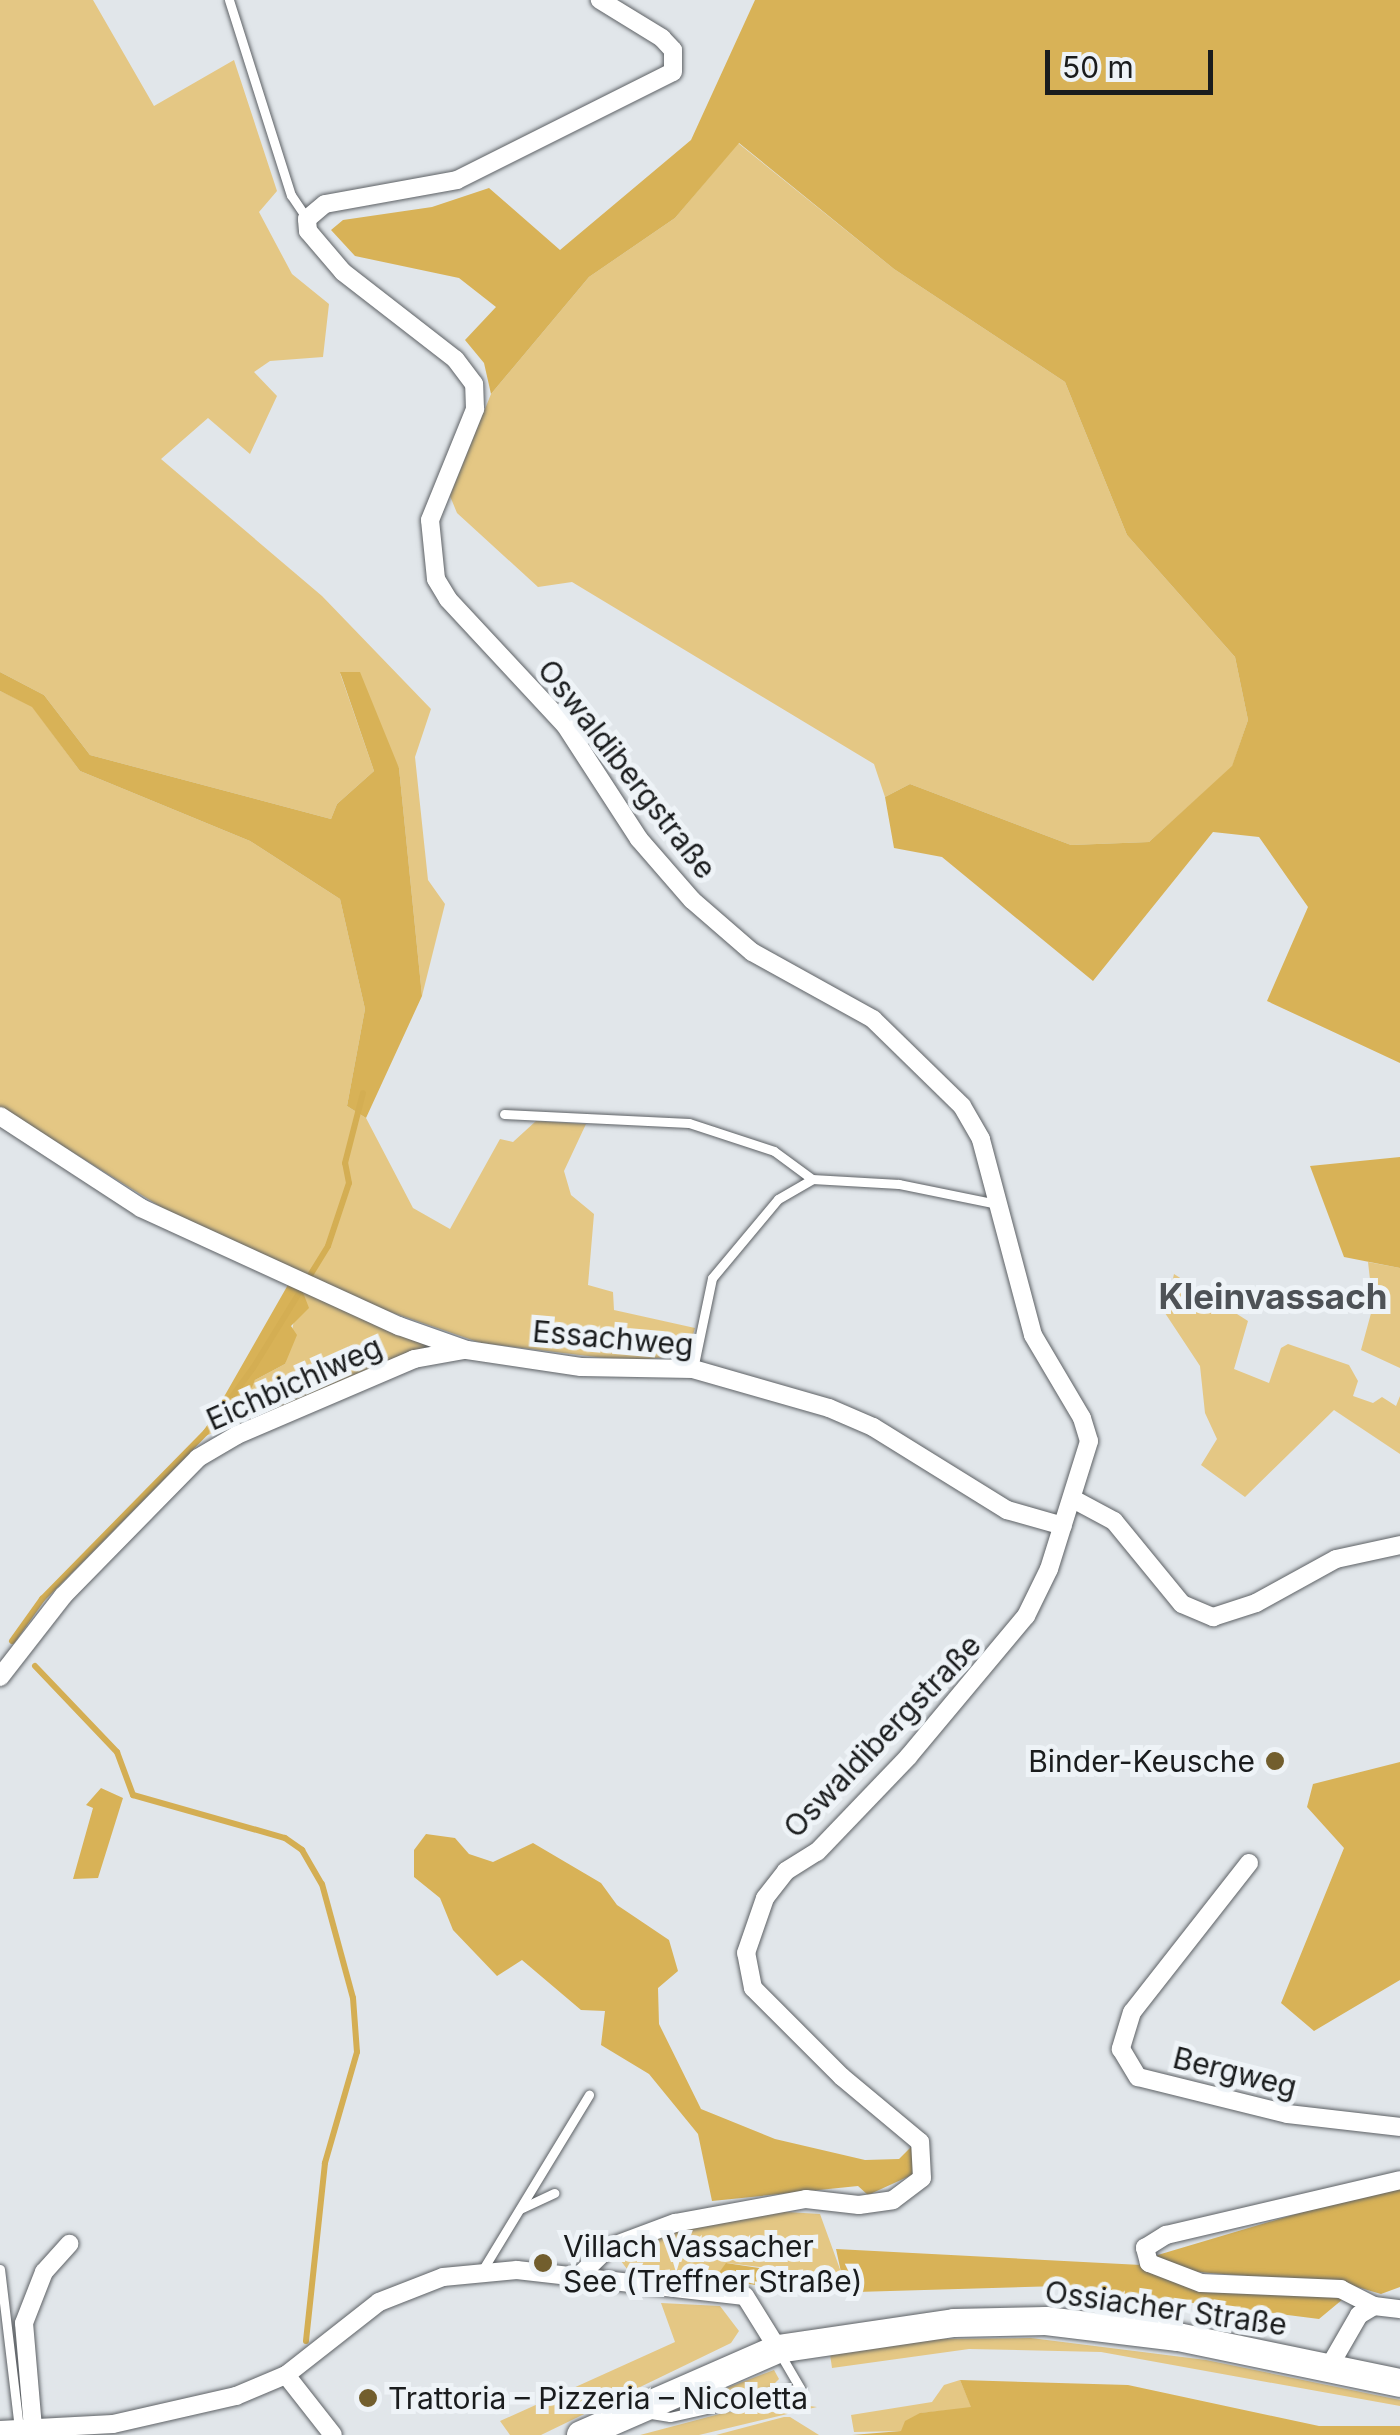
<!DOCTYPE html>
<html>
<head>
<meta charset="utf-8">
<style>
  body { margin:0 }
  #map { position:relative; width:1400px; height:2435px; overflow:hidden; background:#e1e6ea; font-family:Inter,sans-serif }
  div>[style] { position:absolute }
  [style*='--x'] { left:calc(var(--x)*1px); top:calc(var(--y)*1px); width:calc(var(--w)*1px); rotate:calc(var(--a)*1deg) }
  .green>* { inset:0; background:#e4c784 }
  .forest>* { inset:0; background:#d8b257 }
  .stream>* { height:6px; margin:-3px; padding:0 3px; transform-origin:3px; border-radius:3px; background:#d4ae53 }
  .roads { filter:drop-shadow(0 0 2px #5d6165) drop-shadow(0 0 2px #5d6165) }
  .lane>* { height:9px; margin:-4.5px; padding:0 4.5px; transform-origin:4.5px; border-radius:4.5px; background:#fff }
  .street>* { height:18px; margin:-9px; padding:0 9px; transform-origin:9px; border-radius:9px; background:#fff }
  .primary>* { height:28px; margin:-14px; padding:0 14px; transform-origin:14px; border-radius:14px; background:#fff }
  .dots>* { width:28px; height:28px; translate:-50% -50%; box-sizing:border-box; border:5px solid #eef3f7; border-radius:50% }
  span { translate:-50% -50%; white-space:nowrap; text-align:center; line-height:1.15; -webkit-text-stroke:10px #eef3f7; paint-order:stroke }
  .street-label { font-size:30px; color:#1a1c1d }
  .poi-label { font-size:30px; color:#1a1c1d }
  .right { translate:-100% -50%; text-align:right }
  .left { translate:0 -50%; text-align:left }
  .quarter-label { font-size:35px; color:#4e5256; font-weight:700 }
  .scale { position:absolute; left:1045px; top:50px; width:168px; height:45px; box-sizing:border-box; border:5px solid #1a1c1d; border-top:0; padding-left:12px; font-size:30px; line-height:35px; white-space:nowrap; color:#1a1c1d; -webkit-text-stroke:8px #eef3f7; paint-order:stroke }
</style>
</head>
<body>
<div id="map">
  <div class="green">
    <i style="clip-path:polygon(0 0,93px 0,154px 106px,234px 60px,277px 191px,259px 212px,292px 274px,329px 304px,323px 357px,270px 361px,254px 372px,277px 396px,250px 454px,208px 418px,161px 459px,322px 596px,431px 709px,415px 757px,428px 880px,445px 904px,422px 996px,399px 768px,340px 673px,374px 771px,337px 804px,331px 819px,90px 755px,44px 695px,0 672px)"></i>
    <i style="clip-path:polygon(738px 143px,894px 269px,1065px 382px,1127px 535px,1235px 657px,1248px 720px,1232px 767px,1149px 842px,1071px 845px,910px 784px,885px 797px,874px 764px,572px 582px,538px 587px,457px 513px,450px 496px,491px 394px,589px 277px,675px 218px)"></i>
    <i style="clip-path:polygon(0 691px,32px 706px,80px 771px,250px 841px,340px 899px,365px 1009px,347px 1106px,366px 1118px,413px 1208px,450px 1229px,500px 1139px,513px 1142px,536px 1121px,586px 1124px,564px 1171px,571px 1195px,594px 1214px,588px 1285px,613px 1292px,614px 1310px,695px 1328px,687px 1355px,629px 1361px,481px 1343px,367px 1304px,177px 1217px,0 1107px)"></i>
    <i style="clip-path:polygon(1368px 1262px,1400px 1268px,1400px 1368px,1361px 1350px,1373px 1306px)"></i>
    <i style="clip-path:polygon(1174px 1274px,1248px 1321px,1234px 1369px,1269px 1383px,1281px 1348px,1288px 1344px,1349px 1365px,1358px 1381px,1353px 1396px,1373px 1403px,1382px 1397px,1396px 1406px,1400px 1396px,1400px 1454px,1334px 1410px,1245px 1497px,1201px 1465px,1217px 1439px,1205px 1413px,1200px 1366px,1165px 1313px)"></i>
    <i style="clip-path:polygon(301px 1287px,445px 1344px,200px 1438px,217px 1409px,231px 1417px,255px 1380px,285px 1364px)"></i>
    <i style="clip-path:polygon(754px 2210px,820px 2214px,841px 2272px,822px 2293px,796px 2292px,798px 2285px,784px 2270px,727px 2263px,715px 2278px,630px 2273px,621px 2261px,624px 2248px,641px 2235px)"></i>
    <i style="clip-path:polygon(661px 2303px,720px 2306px,739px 2331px,731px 2343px,541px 2435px,510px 2435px,500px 2421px,675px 2342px)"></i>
    <i style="clip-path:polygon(1031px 2338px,1206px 2360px,1400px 2400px,1400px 2406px,1101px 2352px,969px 2349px,832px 2368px,830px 2354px,929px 2339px)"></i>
    <i style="clip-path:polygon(774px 2370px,779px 2379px,770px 2388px,687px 2403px)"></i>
    <i style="clip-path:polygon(960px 2380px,972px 2408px,921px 2413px,902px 2431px,854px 2432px,851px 2415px,932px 2402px,944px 2385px)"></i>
    <i style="clip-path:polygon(782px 2402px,817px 2407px,699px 2435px,640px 2435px,727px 2412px,773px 2412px)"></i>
    <i style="clip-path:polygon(790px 2417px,819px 2435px,716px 2435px,784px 2417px)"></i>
  </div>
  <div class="forest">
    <i style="clip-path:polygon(755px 0,1400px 0,1400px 1063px,1267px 1001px,1308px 907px,1259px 837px,1213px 832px,1093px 981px,942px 857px,894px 848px,885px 797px,910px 784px,1071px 845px,1149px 842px,1232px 766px,1248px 720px,1235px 657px,1127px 535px,1065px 382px,894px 269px,739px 143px,675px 218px,589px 277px,491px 394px,484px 363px,465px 340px,496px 307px,459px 278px,355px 256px,331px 230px,343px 220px,432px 207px,489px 188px,560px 250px,691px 140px)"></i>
    <i style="clip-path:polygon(0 672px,44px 695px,90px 755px,331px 819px,337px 804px,374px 771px,340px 672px,360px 672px,399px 768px,422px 996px,366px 1118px,347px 1106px,365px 1009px,340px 899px,250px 841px,80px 771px,32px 707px,0 691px)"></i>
    <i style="clip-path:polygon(1400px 1157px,1400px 1268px,1344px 1257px,1310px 1166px)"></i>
    <i style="clip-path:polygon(289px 1283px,301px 1287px,309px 1308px,291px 1326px,297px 1335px,285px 1364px,255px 1380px,242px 1411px,231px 1417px,217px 1409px)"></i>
    <i style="clip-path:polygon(1400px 1762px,1400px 1980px,1314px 2031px,1281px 2003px,1344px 1848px,1307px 1807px,1313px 1784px)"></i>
    <i style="clip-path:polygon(101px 1788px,123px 1798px,98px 1878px,73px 1879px,93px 1808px,86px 1805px)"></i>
    <i style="clip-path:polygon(426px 1834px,455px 1838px,469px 1854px,493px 1862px,533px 1843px,601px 1883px,617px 1905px,669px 1940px,678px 1971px,658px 1988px,659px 2024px,701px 2109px,775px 2139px,865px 2160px,899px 2159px,914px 2144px,914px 2174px,868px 2195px,858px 2186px,712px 2201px,698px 2134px,649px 2074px,601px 2045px,605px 2011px,581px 2010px,522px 1960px,497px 1976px,453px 1930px,440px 1898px,414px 1877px,414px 1850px)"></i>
    <i style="clip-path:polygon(1400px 2183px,1400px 2287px,1381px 2294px,1347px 2284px,1186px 2271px,1151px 2257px)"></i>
    <i style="clip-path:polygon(836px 2249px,1141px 2265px,1343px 2299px,1319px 2319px,1060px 2286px,822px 2293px,841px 2272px)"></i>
    <i style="clip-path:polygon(726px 2263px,798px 2274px,796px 2292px,715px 2278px)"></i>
    <i style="clip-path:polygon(960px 2380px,1128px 2385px,1319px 2426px,1400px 2426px,1400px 2435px,852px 2435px,901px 2431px,905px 2421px,920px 2413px,971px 2407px)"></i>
  </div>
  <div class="stream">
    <i style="--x:12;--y:1641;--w:52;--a:-54.5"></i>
    <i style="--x:42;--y:1599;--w:234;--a:-45.5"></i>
    <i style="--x:206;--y:1432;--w:79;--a:-53.7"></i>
    <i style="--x:253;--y:1368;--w:143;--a:-58.4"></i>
    <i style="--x:328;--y:1246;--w:66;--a:-71.6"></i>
    <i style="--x:349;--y:1183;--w:20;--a:-101"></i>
    <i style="--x:345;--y:1163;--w:72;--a:-75.6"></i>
    <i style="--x:35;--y:1666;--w:119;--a:46.4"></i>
    <i style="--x:117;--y:1752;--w:46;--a:69.6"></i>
    <i style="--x:133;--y:1795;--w:158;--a:15.8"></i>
    <i style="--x:285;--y:1838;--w:21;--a:35"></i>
    <i style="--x:302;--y:1850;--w:39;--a:60"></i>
    <i style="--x:322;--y:1884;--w:118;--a:74.8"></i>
    <i style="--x:353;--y:1998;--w:54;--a:85.8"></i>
    <i style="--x:357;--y:2052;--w:116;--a:106.1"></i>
    <i style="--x:325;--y:2163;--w:179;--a:96.1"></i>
  </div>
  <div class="roads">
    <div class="lane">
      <i style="--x:229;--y:0;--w:205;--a:72.4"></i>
      <i style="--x:291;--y:195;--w:29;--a:56"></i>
      <i style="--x:504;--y:1114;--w:185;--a:2.8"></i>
      <i style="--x:689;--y:1123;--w:89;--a:18.2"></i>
      <i style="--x:774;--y:1151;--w:47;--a:36.4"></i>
      <i style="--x:812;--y:1179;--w:87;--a:3.3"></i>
      <i style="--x:899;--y:1184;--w:100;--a:11.5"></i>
      <i style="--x:693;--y:1369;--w:93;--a:-78.2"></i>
      <i style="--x:712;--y:1278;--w:103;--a:-50.1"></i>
      <i style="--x:778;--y:1199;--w:39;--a:-30"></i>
      <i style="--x:520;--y:2209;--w:38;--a:-25"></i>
      <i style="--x:0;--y:2269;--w:161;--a:83.2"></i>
      <i style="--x:480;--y:2274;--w:210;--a:-58.7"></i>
      <i style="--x:651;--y:2414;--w:19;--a:9"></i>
      <i style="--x:670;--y:2417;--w:133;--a:-12.6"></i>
      <i style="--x:800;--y:2388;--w:42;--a:-120.3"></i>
    </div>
    <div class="street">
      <i style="--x:0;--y:1116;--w:168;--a:33.1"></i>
      <i style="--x:141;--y:1208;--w:284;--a:24.6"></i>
      <i style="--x:399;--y:1326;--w:72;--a:19.4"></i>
      <i style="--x:467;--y:1350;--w:115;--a:8.5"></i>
      <i style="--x:581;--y:1367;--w:112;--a:1"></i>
      <i style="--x:693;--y:1369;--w:141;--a:16"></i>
      <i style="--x:829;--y:1408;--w:48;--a:23.4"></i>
      <i style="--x:873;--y:1427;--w:158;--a:31.8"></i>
      <i style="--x:1007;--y:1510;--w:58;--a:15.9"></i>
      <i style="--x:1073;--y:1499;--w:47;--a:28.2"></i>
      <i style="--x:1114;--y:1521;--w:107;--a:50.7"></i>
      <i style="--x:1182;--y:1604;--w:34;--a:23"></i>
      <i style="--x:1213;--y:1617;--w:45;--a:-18"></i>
      <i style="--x:1256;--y:1603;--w:91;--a:-28.8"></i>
      <i style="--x:1336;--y:1559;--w:66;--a:-12.3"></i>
      <i style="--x:0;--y:1677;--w:103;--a:-52.1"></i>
      <i style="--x:63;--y:1596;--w:193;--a:-45.6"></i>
      <i style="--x:198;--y:1458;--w:45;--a:-30.5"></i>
      <i style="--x:237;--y:1435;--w:193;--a:-23.2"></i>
      <i style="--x:414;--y:1359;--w:51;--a:-10.2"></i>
      <i style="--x:1249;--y:1863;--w:189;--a:128.1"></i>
      <i style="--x:1132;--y:2012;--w:39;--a:107"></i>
      <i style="--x:1121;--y:2049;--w:33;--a:59"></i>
      <i style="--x:1138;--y:2077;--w:154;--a:13.9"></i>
      <i style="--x:1288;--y:2114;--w:113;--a:6.6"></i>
      <i style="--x:577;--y:2278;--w:43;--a:-44.1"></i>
      <i style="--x:608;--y:2248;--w:72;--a:-20.5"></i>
      <i style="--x:675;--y:2223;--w:133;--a:-10.4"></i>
      <i style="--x:806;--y:2199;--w:53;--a:6.5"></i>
      <i style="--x:859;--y:2205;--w:34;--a:-8"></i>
      <i style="--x:893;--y:2200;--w:36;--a:-37"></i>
      <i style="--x:922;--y:2178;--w:36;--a:-93"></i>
      <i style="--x:920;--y:2142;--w:102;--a:-140.2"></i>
      <i style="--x:842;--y:2077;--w:126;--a:-135"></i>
      <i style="--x:753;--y:1988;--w:36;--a:-101"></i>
      <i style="--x:746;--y:1953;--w:58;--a:-70.9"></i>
      <i style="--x:765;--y:1898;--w:34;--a:-52"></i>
      <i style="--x:786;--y:1871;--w:36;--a:-32"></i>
      <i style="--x:817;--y:1852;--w:132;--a:-46.2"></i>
      <i style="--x:908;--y:1757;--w:184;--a:-50.1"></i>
      <i style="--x:1026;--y:1616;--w:52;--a:-63.9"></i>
      <i style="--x:1049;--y:1569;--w:134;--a:-72.6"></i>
      <i style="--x:1089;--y:1441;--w:24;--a:-107"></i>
      <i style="--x:1082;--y:1418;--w:96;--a:-120.6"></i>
      <i style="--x:1033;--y:1335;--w:203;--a:-104.9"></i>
      <i style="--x:981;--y:1139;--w:38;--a:-120"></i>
      <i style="--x:962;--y:1106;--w:124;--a:-135.7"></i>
      <i style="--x:873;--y:1019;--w:138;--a:-151"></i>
      <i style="--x:752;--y:952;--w:79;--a:-139.1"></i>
      <i style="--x:692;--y:900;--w:81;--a:-131"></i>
      <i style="--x:639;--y:839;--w:136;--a:-123"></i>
      <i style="--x:565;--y:725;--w:172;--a:-132.9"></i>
      <i style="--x:448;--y:599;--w:23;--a:-121"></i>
      <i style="--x:436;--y:579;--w:59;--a:-95.8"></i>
      <i style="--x:430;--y:520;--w:120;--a:-67.9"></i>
      <i style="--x:475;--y:409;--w:25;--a:-92"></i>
      <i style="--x:474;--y:384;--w:31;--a:-127"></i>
      <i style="--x:455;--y:359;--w:142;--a:-142.2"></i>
      <i style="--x:343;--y:272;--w:54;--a:-130.5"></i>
      <i style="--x:308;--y:231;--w:12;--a:-95"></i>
      <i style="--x:307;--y:219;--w:23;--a:-40"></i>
      <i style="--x:325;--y:204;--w:134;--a:-10.3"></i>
      <i style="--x:457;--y:180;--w:241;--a:-26.6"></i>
      <i style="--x:673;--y:72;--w:22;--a:-90"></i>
      <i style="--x:673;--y:50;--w:16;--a:-133"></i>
      <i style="--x:662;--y:38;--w:73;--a:-148.5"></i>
      <i style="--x:1374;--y:2306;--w:37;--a:-153"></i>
      <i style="--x:1341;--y:2289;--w:140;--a:-177.5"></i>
      <i style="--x:1201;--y:2283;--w:56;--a:-159"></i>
      <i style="--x:1149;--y:2263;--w:16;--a:-105"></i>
      <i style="--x:1145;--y:2248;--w:25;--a:-32"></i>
      <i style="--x:1166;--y:2235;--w:240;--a:-13.2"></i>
      <i style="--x:1329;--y:2367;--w:60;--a:-60"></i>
      <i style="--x:1359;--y:2315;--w:17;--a:-31"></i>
      <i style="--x:1374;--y:2306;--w:26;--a:7"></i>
      <i style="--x:286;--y:2375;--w:76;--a:51.9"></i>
      <i style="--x:33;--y:2428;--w:105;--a:-94.9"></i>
      <i style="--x:24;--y:2323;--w:55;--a:-68.6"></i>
      <i style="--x:44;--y:2272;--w:38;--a:-48"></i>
      <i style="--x:0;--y:2430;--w:113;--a:-3"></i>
      <i style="--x:113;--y:2424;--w:126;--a:-12.8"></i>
      <i style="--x:236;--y:2396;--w:54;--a:-22.8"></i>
      <i style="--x:286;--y:2375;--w:118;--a:-38.1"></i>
      <i style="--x:379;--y:2302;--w:69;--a:-21.3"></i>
      <i style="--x:443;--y:2277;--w:74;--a:-5.4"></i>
      <i style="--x:517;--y:2270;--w:229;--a:6.5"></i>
      <i style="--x:745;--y:2296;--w:62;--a:58.1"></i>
    </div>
    <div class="primary">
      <i style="--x:581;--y:2435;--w:215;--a:-23.6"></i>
      <i style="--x:778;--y:2349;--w:178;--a:-8.4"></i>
      <i style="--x:954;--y:2323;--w:92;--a:-1.2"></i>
      <i style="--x:1046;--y:2321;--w:133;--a:6.9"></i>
      <i style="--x:1178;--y:2337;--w:227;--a:11.7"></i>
    </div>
  </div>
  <div class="dots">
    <i style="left:1275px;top:1761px;background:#725e2d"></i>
    <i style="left:543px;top:2263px;background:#725e2d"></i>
    <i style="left:368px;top:2398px;background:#725e2d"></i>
  </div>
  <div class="street-label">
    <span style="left:627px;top:769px;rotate:52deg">Oswaldibergstraße</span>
    <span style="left:613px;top:1338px;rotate:5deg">Essachweg</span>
    <span style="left:294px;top:1383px;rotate:-24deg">Eichbichlweg</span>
    <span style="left:882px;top:1736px;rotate:-46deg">Oswaldibergstraße</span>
    <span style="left:1235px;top:2072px;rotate:14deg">Bergweg</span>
    <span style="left:1166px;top:2308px;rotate:8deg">Ossiacher Straße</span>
  </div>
  <div class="poi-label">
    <span class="right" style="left:1255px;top:1761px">Binder-Keusche</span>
    <span class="left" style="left:563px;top:2263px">Villach Vassacher<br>See (Treffner Straße)</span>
    <span class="left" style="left:388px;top:2398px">Trattoria – Pizzeria – Nicoletta</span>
  </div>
  <div class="quarter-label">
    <span style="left:1273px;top:1296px">Kleinvassach</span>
  </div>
  <div class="scale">50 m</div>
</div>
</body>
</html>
